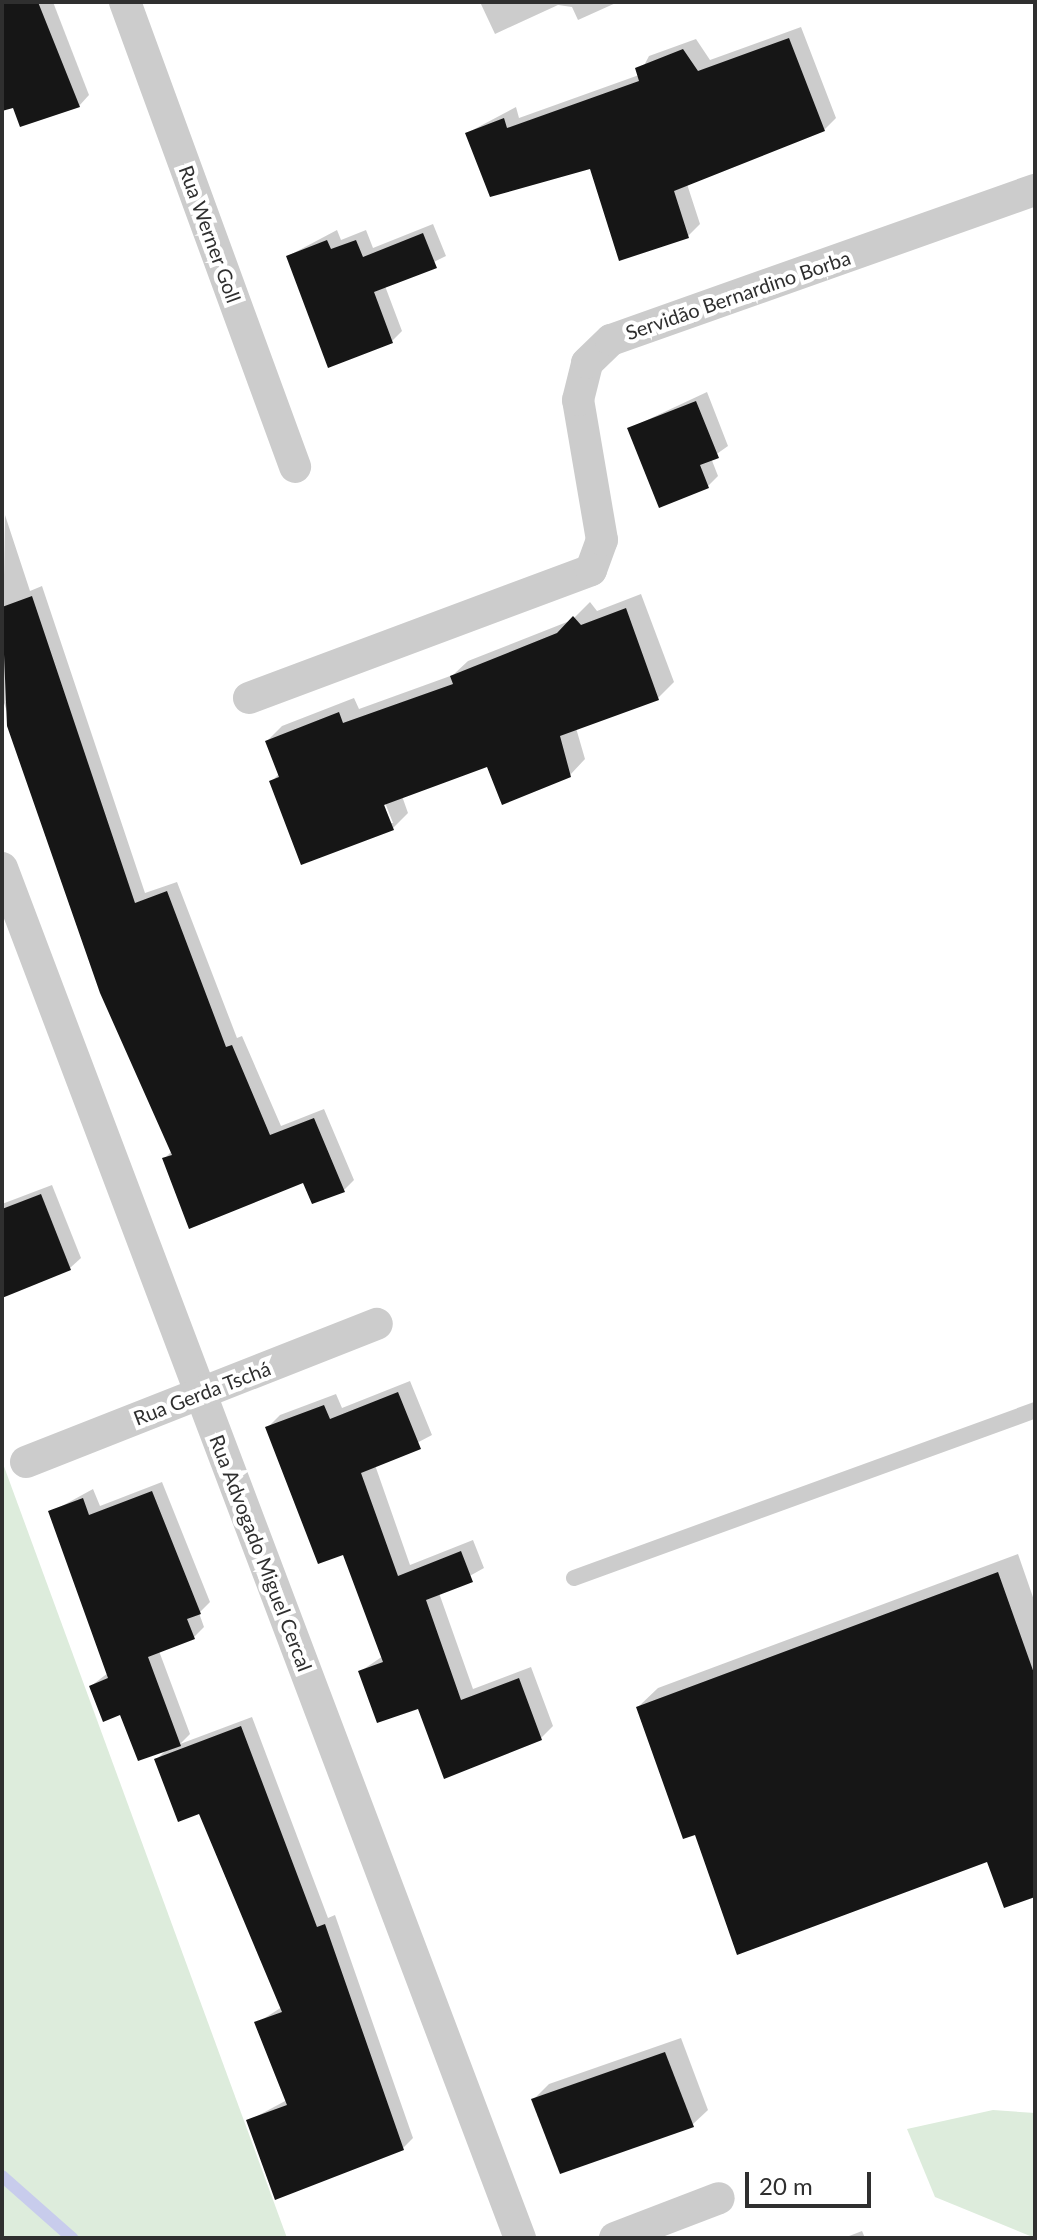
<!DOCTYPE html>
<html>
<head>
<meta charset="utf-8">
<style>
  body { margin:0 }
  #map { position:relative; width:1037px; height:2240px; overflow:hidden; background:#fff; font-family:Lato,sans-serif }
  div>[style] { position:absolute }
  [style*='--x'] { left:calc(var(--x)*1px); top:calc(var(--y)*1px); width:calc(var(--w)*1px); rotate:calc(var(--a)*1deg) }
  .green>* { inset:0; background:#ddecdc }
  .shadow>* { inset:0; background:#0003 }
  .stream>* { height:12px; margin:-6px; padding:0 6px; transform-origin:6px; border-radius:6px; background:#c8ccec }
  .building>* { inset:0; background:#161616 }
  .lane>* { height:16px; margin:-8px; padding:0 8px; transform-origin:8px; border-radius:8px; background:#ccc }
  .street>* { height:32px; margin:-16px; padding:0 16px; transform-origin:16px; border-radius:16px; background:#ccc }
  span { translate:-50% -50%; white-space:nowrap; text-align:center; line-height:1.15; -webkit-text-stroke:8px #fff; paint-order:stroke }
  .street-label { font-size:20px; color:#2f2f2f }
  .frame { position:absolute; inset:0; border:4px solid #2f2f2f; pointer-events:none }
  .scale { position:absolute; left:745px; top:2172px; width:126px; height:36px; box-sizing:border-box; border:4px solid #2f2f2f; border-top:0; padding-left:10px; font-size:24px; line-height:28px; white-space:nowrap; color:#2f2f2f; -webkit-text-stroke:6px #fff; paint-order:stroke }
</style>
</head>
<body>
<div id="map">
  <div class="green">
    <i style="clip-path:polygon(2px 1461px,287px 2238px,2px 2238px)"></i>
    <i style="clip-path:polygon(993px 2110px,1035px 2113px,1035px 2238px,935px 2197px,907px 2129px)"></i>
  </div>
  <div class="shadow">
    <i style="clip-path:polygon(2px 2px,53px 2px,89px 95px,79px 106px,2px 104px)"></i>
    <i style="clip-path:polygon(480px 2px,618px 2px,578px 20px,572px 7px,558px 5px,495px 34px)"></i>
    <i style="clip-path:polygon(801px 27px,836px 118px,824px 130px,687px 184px,700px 224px,688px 236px,591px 167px,467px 133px,516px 107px,519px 118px,639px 75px,649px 56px,696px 39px,710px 60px)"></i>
    <i style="clip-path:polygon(433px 224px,446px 256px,385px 286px,402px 331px,392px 341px,288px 256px,337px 230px,341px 240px,366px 230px,373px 248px)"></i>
    <i style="clip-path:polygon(707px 392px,728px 446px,711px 458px,718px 476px,708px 486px,630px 428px)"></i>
    <i style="clip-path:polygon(5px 515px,30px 591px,42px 586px,145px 893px,177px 882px,237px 1038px,242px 1036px,281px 1126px,324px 1109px,354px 1180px,344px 1190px,164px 1159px,172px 1151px,102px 992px,2px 697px)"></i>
    <i style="clip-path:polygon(evenodd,641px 594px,674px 682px,658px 698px,576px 728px,585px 759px,570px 775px,488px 765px,402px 796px,408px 813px,393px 828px,271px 782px,279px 774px,267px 741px,282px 726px,354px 698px,359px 709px,453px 675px,468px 661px,572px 620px,590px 602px,597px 611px,641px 594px,382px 795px,393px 823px,389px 823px,382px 795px)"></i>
    <i style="clip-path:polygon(52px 1185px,81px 1258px,70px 1268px,2px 1276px,2px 1204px)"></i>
    <i style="clip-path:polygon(410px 1381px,432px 1435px,375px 1465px,410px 1565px,473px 1540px,484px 1568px,439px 1593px,473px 1689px,531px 1667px,553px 1726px,541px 1738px,419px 1707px,361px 1671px,383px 1656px,344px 1552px,267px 1428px,280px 1415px,336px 1394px,342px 1408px)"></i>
    <i style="clip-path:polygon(162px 1482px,210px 1602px,199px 1613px,204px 1627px,194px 1637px,159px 1651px,190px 1734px,180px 1744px,252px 1717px,328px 1918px,335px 1915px,413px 2138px,403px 2148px,248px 2121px,287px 2100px,257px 2023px,282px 2007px,201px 1812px,156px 1760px,167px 1749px,91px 1686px,108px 1673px,51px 1512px,93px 1489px,100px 1506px)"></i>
    <i style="clip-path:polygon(1018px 1554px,1035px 1603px,1035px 1894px,988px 1859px,696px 1832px,638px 1707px,658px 1688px)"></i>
    <i style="clip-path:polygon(681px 2038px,708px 2110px,692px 2125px,534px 2099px,549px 2084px)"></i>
    <i style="clip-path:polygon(862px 2231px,865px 2238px,844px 2238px)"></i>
  </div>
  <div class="stream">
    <i style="--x:2;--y:2176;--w:94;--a:41.5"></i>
  </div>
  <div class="building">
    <i style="clip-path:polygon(2px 2px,38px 2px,80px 107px,20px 127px,13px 108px,2px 111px)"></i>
    <i style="clip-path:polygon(789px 38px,825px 131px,674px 191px,689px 238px,619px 261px,590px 169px,490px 197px,465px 133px,504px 118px,507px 128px,639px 81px,635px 68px,683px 49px,698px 71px)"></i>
    <i style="clip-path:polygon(423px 233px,437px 268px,374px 292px,393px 343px,328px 368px,286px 256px,327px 240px,331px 249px,356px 240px,363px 257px)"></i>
    <i style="clip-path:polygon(696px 401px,719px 458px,700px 465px,709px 488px,659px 508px,627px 428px)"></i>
    <i style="clip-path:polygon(32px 596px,135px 903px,167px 891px,226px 1047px,232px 1045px,270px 1135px,314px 1118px,345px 1192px,312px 1204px,303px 1183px,189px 1229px,162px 1158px,172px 1155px,100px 993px,7px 726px,2px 607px)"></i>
    <i style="clip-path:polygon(626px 608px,659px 700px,560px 736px,571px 777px,502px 805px,487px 767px,384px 805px,394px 830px,301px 865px,269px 781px,279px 777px,265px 741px,339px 712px,343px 723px,453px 684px,450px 676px,557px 633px,573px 616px,581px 625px)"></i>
    <i style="clip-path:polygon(41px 1194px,71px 1270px,2px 1298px,2px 1209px)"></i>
    <i style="clip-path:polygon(398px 1392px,421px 1449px,361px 1473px,398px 1576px,461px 1551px,473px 1582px,426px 1600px,461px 1700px,519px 1678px,542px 1740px,444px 1779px,418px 1709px,377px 1723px,358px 1671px,383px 1662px,343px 1555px,318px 1564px,265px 1427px,324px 1405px,330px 1419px)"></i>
    <i style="clip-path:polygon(152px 1491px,201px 1614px,187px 1619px,195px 1639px,148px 1657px,181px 1746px,138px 1761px,120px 1715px,103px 1722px,89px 1686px,108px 1678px,48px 1511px,83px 1498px,89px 1515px)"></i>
    <i style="clip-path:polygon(998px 1572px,1035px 1676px,1035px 1897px,1004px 1908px,987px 1862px,737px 1955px,695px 1835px,683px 1839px,636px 1707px)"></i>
    <i style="clip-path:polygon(241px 1726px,317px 1927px,325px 1924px,404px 2150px,275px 2200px,246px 2120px,287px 2105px,254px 2022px,282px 2012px,199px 1814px,178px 1822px,154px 1759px)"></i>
    <i style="clip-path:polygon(665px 2052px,694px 2127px,560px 2174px,531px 2099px)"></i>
  </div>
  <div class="lane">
    <i style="--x:574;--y:1578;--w:491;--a:-20"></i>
  </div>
  <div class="street">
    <i style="--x:125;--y:2;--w:495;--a:69.9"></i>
    <i style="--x:249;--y:698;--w:365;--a:-20.5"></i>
    <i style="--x:591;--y:570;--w:32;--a:-70"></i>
    <i style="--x:602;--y:540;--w:142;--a:-99.7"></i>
    <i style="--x:578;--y:400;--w:38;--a:-76"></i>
    <i style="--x:587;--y:363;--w:33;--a:-44"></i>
    <i style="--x:611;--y:340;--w:450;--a:-19.5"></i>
    <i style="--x:2;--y:868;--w:1465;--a:69.29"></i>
    <i style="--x:26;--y:1462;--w:377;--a:-21.5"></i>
    <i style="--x:615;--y:2238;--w:111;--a:-21"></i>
  </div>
  <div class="street-label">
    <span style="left:210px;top:234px;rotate:70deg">Rua Werner Goll</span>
    <span style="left:738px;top:295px;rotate:-19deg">Servidão Bernardino Borba</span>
    <span style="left:202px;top:1393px;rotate:-21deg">Rua Gerda Tschá</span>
    <span style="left:261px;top:1553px;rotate:69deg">Rua Advogado Miguel Cercal</span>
  </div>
  <div class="frame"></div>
  <div class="scale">20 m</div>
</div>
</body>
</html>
